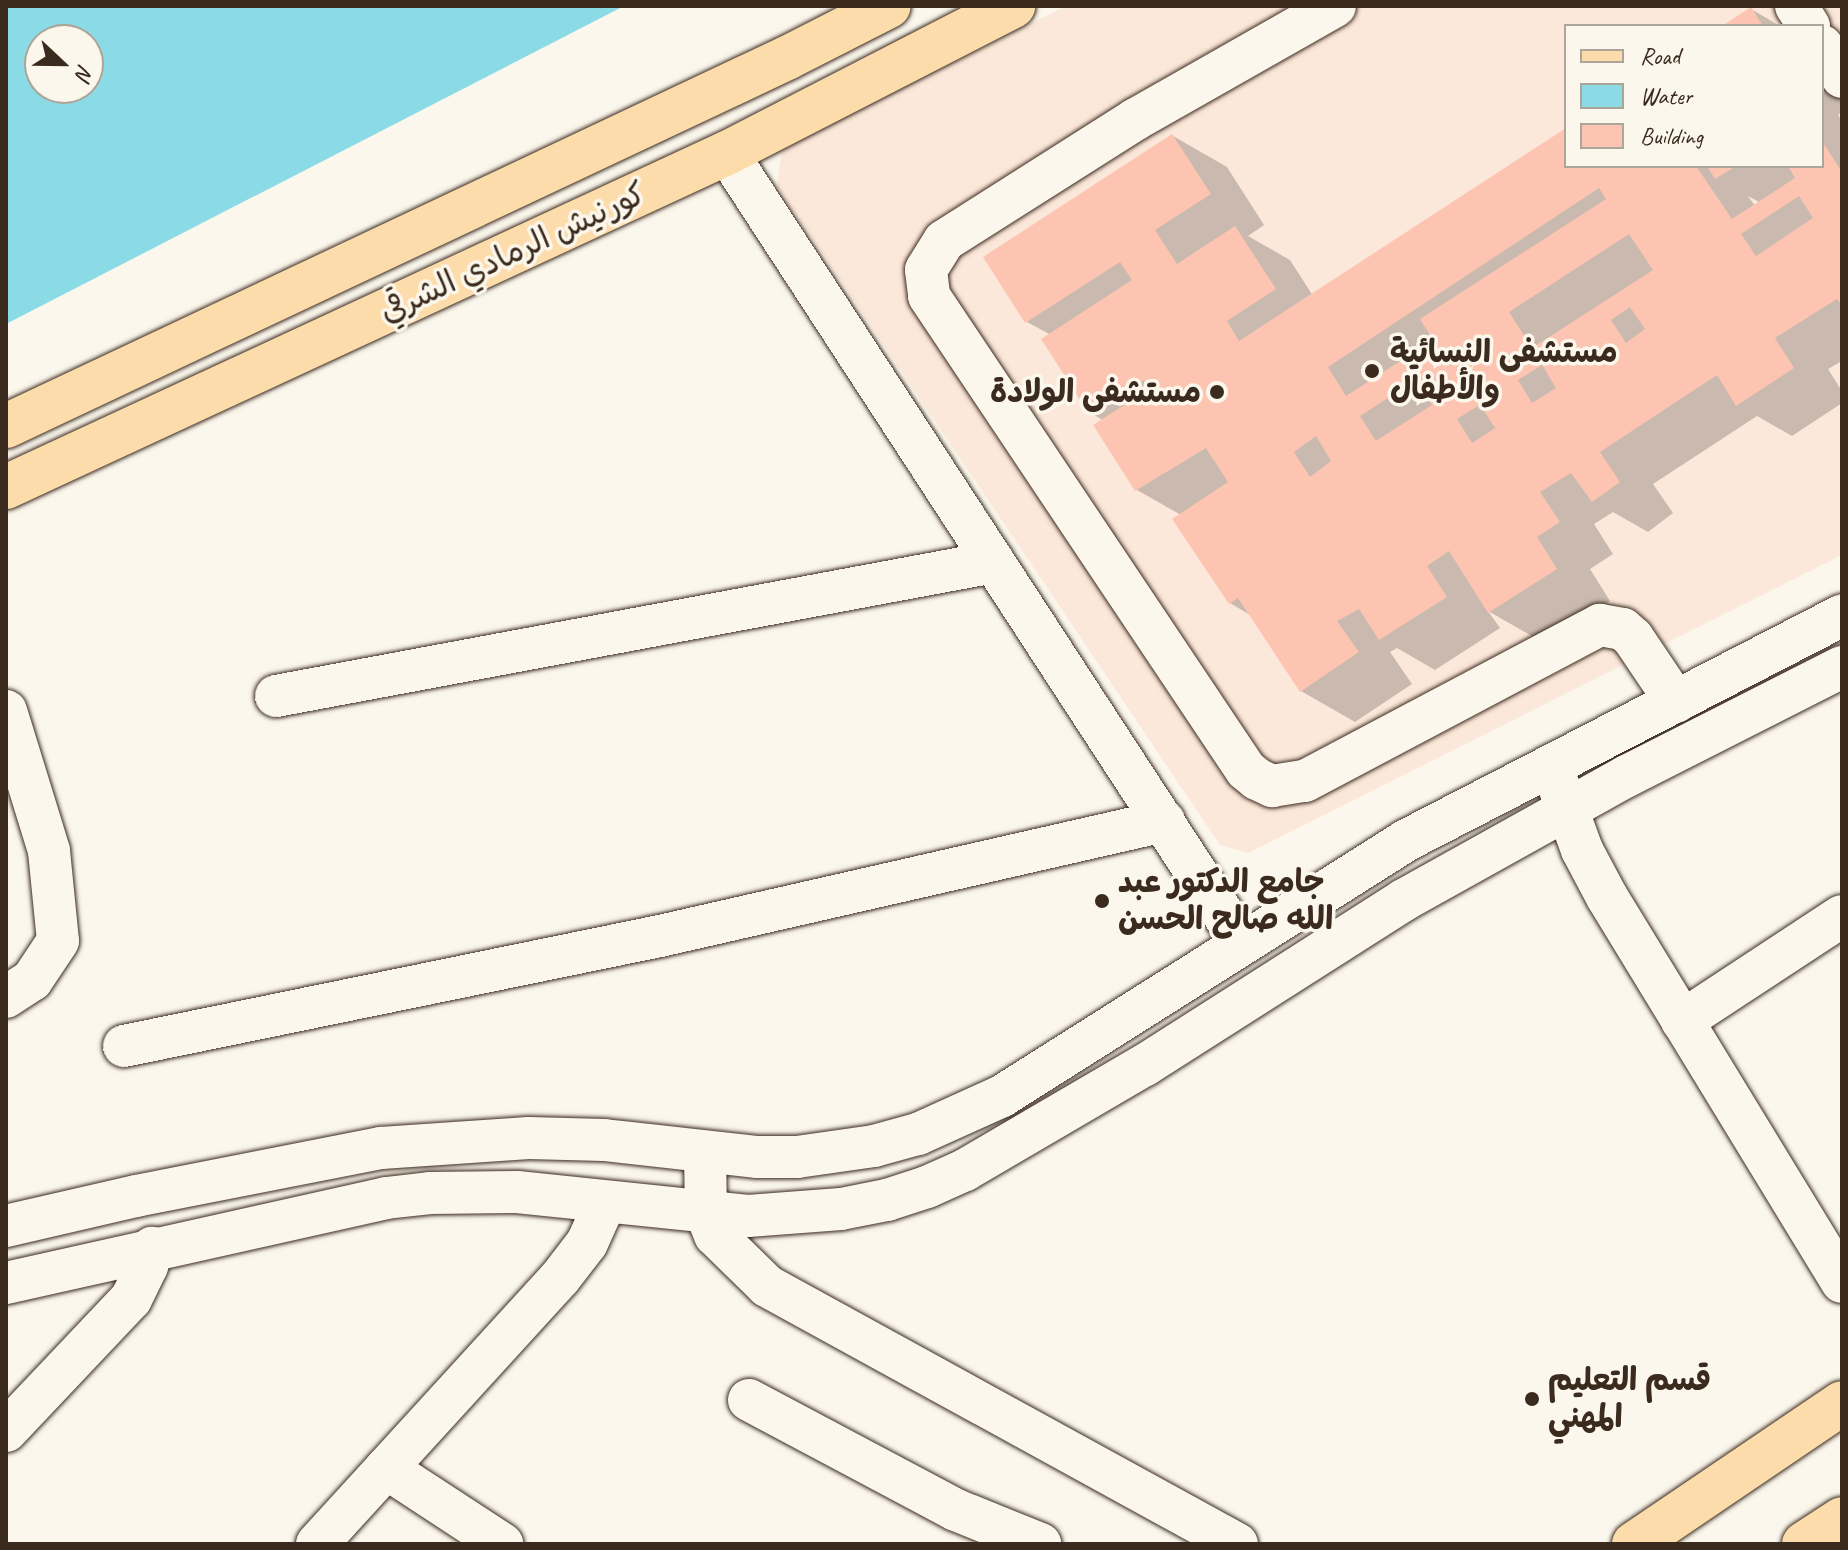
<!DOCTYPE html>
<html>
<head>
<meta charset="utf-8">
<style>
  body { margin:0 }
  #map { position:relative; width:1848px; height:1550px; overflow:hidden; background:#fbf7ec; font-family:Caveat,"Playpen Sans Arabic",sans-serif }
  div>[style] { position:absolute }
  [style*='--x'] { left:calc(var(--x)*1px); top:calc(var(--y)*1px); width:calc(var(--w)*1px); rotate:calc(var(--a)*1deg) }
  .built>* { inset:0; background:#fce8da }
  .water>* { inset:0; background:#8bdbe7 }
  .shadow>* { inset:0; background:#0003 }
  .building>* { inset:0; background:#fdc5b1 }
  .roads { filter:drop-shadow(0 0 2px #3b2a1e) drop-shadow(0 0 2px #3b2a1e) }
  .minor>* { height:42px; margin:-21px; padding:0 21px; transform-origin:21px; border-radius:21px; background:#fbf7ec }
  .major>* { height:44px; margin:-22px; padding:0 22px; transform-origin:22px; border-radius:22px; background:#fddcac }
  .dots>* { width:22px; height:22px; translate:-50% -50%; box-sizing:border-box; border:4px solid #fbf7ec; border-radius:50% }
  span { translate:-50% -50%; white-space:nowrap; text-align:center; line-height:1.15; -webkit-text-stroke:7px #fbf7ec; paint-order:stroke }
  .street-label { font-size:32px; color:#3b2a1e }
  .poi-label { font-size:32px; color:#3b2a1e; font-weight:700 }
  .left { translate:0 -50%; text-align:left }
  .right { translate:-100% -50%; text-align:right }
  .frame { position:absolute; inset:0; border:8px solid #3b2a1e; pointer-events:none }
  .legend { position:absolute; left:1564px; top:24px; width:260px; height:144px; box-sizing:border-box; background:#fbf7ec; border:2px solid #aea59a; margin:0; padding:10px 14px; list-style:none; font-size:24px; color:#3b2a1e }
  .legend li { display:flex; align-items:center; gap:16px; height:40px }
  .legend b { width:40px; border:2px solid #aea59a }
  .north { position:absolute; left:24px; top:24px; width:80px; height:80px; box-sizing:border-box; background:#fbf7ec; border:2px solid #aea59a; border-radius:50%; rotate:112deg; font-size:22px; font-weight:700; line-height:32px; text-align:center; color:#3b2a1e }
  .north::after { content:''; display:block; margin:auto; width:28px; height:36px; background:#3b2a1e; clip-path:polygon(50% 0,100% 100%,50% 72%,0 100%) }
</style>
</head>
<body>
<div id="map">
  <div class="built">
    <i style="clip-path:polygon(evenodd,1066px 6px,1842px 6px,1842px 555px,1248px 853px,1220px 845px,777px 186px,782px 148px,1066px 6px,1566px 26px,1822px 26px,1822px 166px,1566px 166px,1566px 26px)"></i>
  </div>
  <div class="water">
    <i style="clip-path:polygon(evenodd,6px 6px,624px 6px,6px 324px,6px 6px,40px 40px,88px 40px,88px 88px,40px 88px,40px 40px)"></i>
  </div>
  <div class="shadow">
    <i style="clip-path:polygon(1751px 9px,1780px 26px,1726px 26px)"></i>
    <i style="clip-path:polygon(evenodd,1822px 66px,1842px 97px,1842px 112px,1838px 115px,1842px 120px,1842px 361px,1828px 369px,1842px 391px,1842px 403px,1792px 436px,1757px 416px,1653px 484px,1673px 513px,1648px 532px,1613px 512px,1594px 524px,1613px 554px,1590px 569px,1610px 601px,1544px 643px,1488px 611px,1500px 628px,1435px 670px,1397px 648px,1390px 652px,1412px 684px,1355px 722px,1301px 691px,1252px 616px,1230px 603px,1181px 515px,1137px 490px,1104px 421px,1091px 413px,1051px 335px,1027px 322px,1173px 136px,1227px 167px,1264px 225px,1248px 236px,1290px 260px,1313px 296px,1566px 130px,1566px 166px,1822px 166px,1822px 66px,1748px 196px,1761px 203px,1755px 206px,1748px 196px)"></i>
  </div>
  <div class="building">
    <i style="clip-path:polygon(1751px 7px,1763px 26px,1722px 26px)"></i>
    <i style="clip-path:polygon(evenodd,1566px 128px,1566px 166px,1696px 166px,1732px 219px,1795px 178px,1788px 166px,1822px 166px,1822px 141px,1842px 172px,1842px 306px,1837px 299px,1775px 338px,1794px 368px,1736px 406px,1717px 375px,1600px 452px,1620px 482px,1592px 502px,1571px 473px,1540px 492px,1560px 522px,1537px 537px,1557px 569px,1488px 613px,1449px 551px,1427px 566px,1447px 597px,1379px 640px,1359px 609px,1337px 621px,1359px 652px,1300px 692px,1238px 598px,1229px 604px,1172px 519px,1228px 482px,1206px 448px,1135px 491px,1093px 425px,1149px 389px,1144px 380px,1090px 415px,1041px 339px,1132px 280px,1120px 262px,1025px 323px,983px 257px,1172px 134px,1211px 194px,1155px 230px,1177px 264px,1235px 226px,1276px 289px,1227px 321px,1239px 341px,1566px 128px,1599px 188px,1606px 199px,1420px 319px,1433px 340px,1346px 396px,1328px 367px,1599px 188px,1566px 128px,1799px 196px,1813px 218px,1756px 256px,1741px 234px,1799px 196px,1566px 128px,1629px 234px,1653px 270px,1532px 348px,1509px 312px,1629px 234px,1566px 128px,1630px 307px,1645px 329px,1626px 343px,1611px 320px,1630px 307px,1566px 128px,1542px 365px,1556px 388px,1532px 403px,1518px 380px,1542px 365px,1566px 128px,1416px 380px,1432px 405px,1376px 441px,1360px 416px,1416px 380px,1566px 128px,1480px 405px,1495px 428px,1472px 443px,1457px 419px,1480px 405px,1566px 128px,1316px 436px,1331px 461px,1310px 477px,1294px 452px,1316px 436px)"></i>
    <i style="clip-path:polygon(1707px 166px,1736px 166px,1715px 179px)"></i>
  </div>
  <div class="roads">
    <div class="minor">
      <i style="--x:1335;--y:6;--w:229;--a:150.4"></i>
      <i style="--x:1136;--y:119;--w:227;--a:147.6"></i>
      <i style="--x:944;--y:241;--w:34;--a:122"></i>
      <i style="--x:926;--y:270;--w:26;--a:83"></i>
      <i style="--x:929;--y:296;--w:570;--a:56.23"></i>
      <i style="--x:1246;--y:770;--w:14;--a:39"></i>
      <i style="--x:1257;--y:779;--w:17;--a:25"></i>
      <i style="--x:1272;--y:786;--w:33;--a:-9"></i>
      <i style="--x:1305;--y:781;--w:334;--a:-27.9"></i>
      <i style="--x:1600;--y:625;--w:23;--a:10"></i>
      <i style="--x:1623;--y:629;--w:13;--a:42"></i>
      <i style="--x:1633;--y:638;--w:77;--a:56.1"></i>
      <i style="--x:1796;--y:6;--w:24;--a:57"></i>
      <i style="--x:1822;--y:46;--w:37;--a:57"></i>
      <i style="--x:727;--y:153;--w:943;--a:56.9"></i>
      <i style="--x:276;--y:696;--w:730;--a:-10.57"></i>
      <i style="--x:6;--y:711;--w:146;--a:72.9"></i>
      <i style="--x:49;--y:851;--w:90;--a:84.3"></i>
      <i style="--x:58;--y:941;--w:47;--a:123.7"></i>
      <i style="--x:32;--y:980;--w:31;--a:147"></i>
      <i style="--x:1558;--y:784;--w:70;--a:70"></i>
      <i style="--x:1582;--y:850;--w:53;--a:62"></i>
      <i style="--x:1607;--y:897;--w:451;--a:58.6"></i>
      <i style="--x:1682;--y:1021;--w:191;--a:-33.3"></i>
      <i style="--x:124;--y:1046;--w:547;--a:-11.6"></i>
      <i style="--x:660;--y:936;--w:517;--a:-12.85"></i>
      <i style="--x:705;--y:1152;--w:61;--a:89.1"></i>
      <i style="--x:706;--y:1213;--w:24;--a:68"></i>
      <i style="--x:715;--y:1235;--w:73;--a:44.4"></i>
      <i style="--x:767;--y:1286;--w:536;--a:28.76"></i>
      <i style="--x:6;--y:1226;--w:133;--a:-13"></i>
      <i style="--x:136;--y:1196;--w:250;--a:-11.1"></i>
      <i style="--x:381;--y:1148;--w:148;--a:-3.9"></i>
      <i style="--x:529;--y:1138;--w:75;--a:1.5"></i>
      <i style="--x:604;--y:1140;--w:155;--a:6.3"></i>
      <i style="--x:758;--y:1157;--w:39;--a:0"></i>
      <i style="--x:797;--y:1157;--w:78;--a:-8.1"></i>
      <i style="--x:874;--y:1146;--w:46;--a:-15.3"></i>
      <i style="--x:918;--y:1134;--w:92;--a:-24.3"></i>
      <i style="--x:1002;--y:1096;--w:477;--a:-32.3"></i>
      <i style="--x:1405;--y:841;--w:492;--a:-27.3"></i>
      <i style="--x:6;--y:1283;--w:389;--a:-12.6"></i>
      <i style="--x:386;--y:1198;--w:44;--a:-6.5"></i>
      <i style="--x:430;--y:1193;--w:87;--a:-0.7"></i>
      <i style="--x:517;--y:1192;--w:232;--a:5.9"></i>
      <i style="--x:748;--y:1216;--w:93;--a:-4.3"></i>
      <i style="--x:841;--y:1209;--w:47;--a:-11.1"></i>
      <i style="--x:887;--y:1200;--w:42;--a:-18"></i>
      <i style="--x:927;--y:1187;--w:42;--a:-24.1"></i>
      <i style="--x:965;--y:1170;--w:208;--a:-30.3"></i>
      <i style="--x:1145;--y:1065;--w:307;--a:-32.5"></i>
      <i style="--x:1404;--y:900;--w:255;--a:-29.1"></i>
      <i style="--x:1627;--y:776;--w:241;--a:-26.9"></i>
      <i style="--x:749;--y:1400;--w:234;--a:28"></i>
      <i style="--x:956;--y:1510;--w:91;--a:22"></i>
      <i style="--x:6;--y:1431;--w:182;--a:-46.6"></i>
      <i style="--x:131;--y:1299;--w:37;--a:-64"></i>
      <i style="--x:147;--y:1266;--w:19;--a:-74"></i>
      <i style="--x:386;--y:1468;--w:139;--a:33.2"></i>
      <i style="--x:317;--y:1544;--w:360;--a:-47.6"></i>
      <i style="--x:560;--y:1278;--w:44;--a:-52.4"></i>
      <i style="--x:587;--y:1243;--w:44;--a:-65.8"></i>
    </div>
    <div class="major">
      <i style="--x:6;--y:426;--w:863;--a:-25.23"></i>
      <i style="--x:787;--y:58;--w:114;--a:-27"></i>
      <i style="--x:6;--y:487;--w:795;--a:-24.86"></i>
      <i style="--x:727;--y:153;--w:322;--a:-27.2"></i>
      <i style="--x:1634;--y:1544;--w:251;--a:-34.1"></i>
      <i style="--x:1804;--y:1544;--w:45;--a:-33.3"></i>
    </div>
  </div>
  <div class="dots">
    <i style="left:1372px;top:371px;background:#3b2a1e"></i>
    <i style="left:1217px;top:392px;background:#3b2a1e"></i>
    <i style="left:1102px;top:901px;background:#3b2a1e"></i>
    <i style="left:1532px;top:1399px;background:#3b2a1e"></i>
  </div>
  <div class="street-label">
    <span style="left:513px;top:253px;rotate:-25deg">كورنيش الرمادي الشرقي</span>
  </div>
  <div class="poi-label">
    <span class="left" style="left:1390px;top:371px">مستشفى النسائية<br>والأطفال</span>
    <span class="right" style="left:1201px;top:392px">مستشفى الولادة</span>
    <span class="left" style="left:1118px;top:901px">جامع الدكتور عبد<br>الله صالح الحسن</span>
    <span class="left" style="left:1548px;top:1399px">قسم التعليم<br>المهني</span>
  </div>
  <div class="frame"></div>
  <ul class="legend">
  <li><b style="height:10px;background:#fddcac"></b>Road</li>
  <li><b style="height:22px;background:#8bdbe7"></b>Water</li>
  <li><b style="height:22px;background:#fdc5b1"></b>Building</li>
  </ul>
  <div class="north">N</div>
</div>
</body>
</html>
